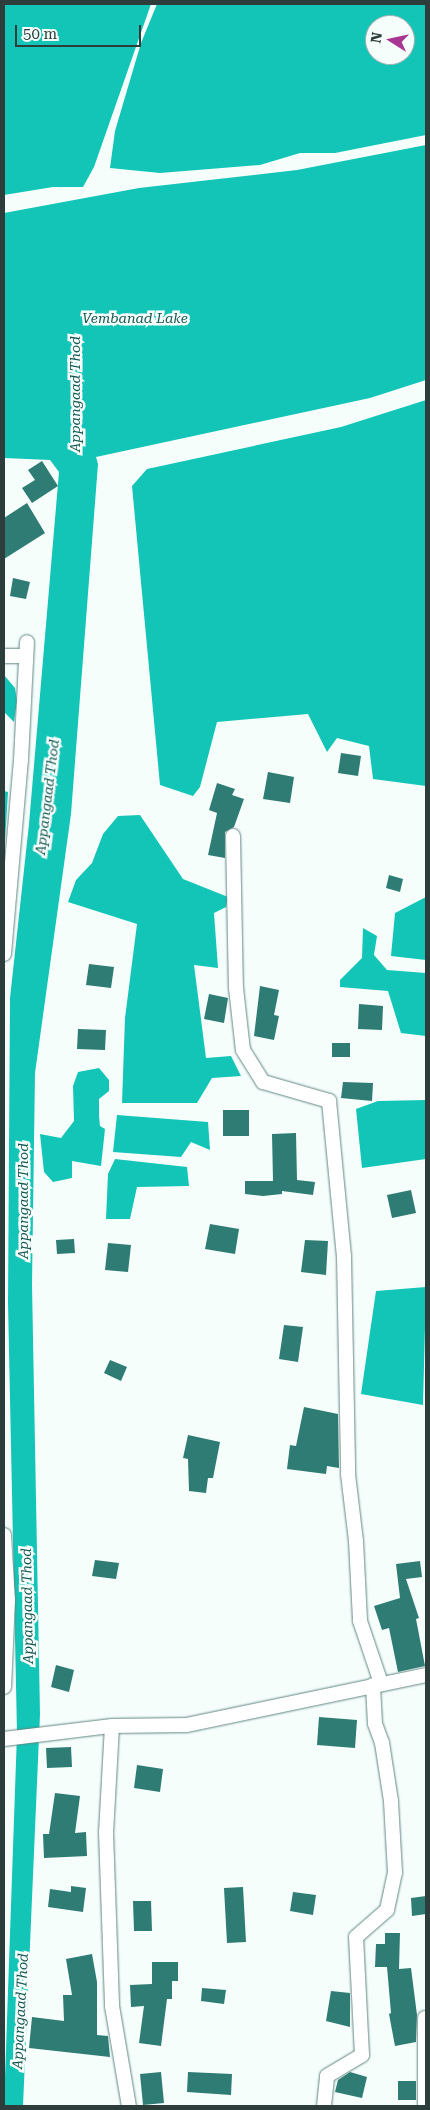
<!DOCTYPE html>
<html>
<head>
<meta charset="utf-8">
<style>
  body { margin:0 }
  #map { position:relative; width:430px; height:2110px; overflow:hidden; background:#f6fefc; font-family:"Roboto Serif",serif }
  div>[style] { position:absolute }
  [style*='--x'] { left:calc(var(--x)*1px); top:calc(var(--y)*1px); width:calc(var(--w)*1px); rotate:calc(var(--a)*1deg) }
  .water>* { inset:0; background:#12c5b7 }
  .building>* { inset:0; background:#2e7c74 }
  .roads { filter:drop-shadow(0 0 1px #628782) drop-shadow(0 0 1px #628782) }
  .minor>* { height:14px; margin:-7px; padding:0 7px; transform-origin:7px; border-radius:7px; background:#fff }
  span { translate:-50% -50%; white-space:nowrap; text-align:center; line-height:1.15; -webkit-text-stroke:5px #f6fefc; paint-order:stroke }
  .water-label { font-size:14px; color:#165650; font-style:italic }
  .frame { position:absolute; inset:0; border:5px solid #2d3d3b; pointer-events:none }
  .north { position:absolute; left:365px; top:15px; width:50px; height:50px; box-sizing:border-box; background:#f6fefc; border:1px solid #a6b1af; border-radius:50%; rotate:280deg; font-size:14px; font-weight:700; line-height:20px; text-align:center; color:#2d3d3b }
  .north::after { content:''; display:block; margin:auto; width:18px; height:22px; background:#a73793; clip-path:polygon(50% 0,100% 100%,50% 72%,0 100%) }
  .scale { position:absolute; left:15px; top:25px; width:126px; height:22px; box-sizing:border-box; border:2px solid #2d3d3b; border-top:0; padding-left:6px; font-size:15px; line-height:18px; white-space:nowrap; color:#2d3d3b; -webkit-text-stroke:4px #f6fefc; paint-order:stroke }
</style>
</head>
<body>
<div id="map">
  <div class="water">
    <i style="clip-path:polygon(4px 4px,151px 4px,94px 167px,83px 187px,53px 187px,4px 195px)"></i>
    <i style="clip-path:polygon(evenodd,157px 4px,426px 4px,426px 135px,335px 153px,300px 153px,260px 165px,160px 173px,110px 168px,115px 131px,141px 43px,157px 4px,375px 25px,405px 25px,405px 55px,375px 55px,375px 25px)"></i>
    <i style="clip-path:polygon(426px 145px,426px 380px,370px 398px,96px 457px,98px 464px,71px 814px,35px 1073px,32px 1284px,40px 1714px,23px 2106px,4px 2106px,17px 1733px,8px 1303px,10px 998px,29px 824px,59px 472px,50px 460px,4px 458px,4px 213px,139px 188px,297px 170px)"></i>
    <i style="clip-path:polygon(426px 400px,426px 786px,373px 779px,369px 746px,337px 738px,327px 752px,308px 714px,217px 722px,200px 787px,193px 796px,160px 785px,132px 486px,147px 469px,341px 427px)"></i>
    <i style="clip-path:polygon(4px 675px,15px 688px,17px 701px,14px 722px,4px 712px)"></i>
    <i style="clip-path:polygon(4px 791px,8px 792px,4px 858px)"></i>
    <i style="clip-path:polygon(140px 815px,183px 879px,228px 897px,226px 907px,214px 913px,218px 968px,194px 965px,206px 1058px,231px 1056px,241px 1076px,212px 1078px,197px 1103px,122px 1103px,125px 1018px,137px 924px,68px 902px,76px 880px,92px 863px,103px 834px,118px 816px)"></i>
    <i style="clip-path:polygon(426px 897px,426px 960px,391px 956px,395px 913px)"></i>
    <i style="clip-path:polygon(363px 928px,377px 936px,374px 955px,387px 970px,426px 973px,426px 1036px,401px 1033px,388px 991px,340px 987px,340px 980px,362px 958px)"></i>
    <i style="clip-path:polygon(99px 1068px,109px 1080px,109px 1091px,99px 1099px,99px 1116px,100px 1126px,105px 1129px,101px 1166px,72px 1161px,72px 1178px,53px 1182px,44px 1172px,40px 1134px,61px 1138px,74px 1121px,73px 1086px,78px 1072px)"></i>
    <i style="clip-path:polygon(426px 1100px,426px 1159px,362px 1168px,356px 1109px,378px 1101px)"></i>
    <i style="clip-path:polygon(117px 1115px,208px 1122px,210px 1150px,191px 1142px,181px 1157px,113px 1152px)"></i>
    <i style="clip-path:polygon(115px 1159px,187px 1167px,189px 1186px,137px 1187px,130px 1219px,106px 1219px,108px 1174px)"></i>
    <i style="clip-path:polygon(426px 1287px,423px 1405px,361px 1394px,376px 1291px)"></i>
  </div>
  <div class="building">
    <i style="clip-path:polygon(42px 461px,58px 486px,32px 503px,22px 488px,35px 480px,28px 470px)"></i>
    <i style="clip-path:polygon(27px 503px,45px 533px,4px 559px,4px 518px)"></i>
    <i style="clip-path:polygon(13px 578px,30px 582px,26px 599px,10px 596px)"></i>
    <i style="clip-path:polygon(341px 753px,361px 756px,358px 776px,338px 773px)"></i>
    <i style="clip-path:polygon(268px 772px,294px 777px,290px 803px,263px 799px)"></i>
    <i style="clip-path:polygon(217px 783px,235px 789px,232px 795px,244px 799px,234px 827px,225px 832px,225px 858px,208px 855px,217px 813px,209px 810px)"></i>
    <i style="clip-path:polygon(389px 875px,403px 879px,400px 892px,386px 888px)"></i>
    <i style="clip-path:polygon(89px 964px,114px 967px,111px 988px,86px 985px)"></i>
    <i style="clip-path:polygon(260px 986px,279px 990px,274px 1015px,279px 1016px,274px 1040px,254px 1036px)"></i>
    <i style="clip-path:polygon(209px 994px,228px 998px,224px 1023px,204px 1019px)"></i>
    <i style="clip-path:polygon(359px 1004px,383px 1006px,382px 1030px,358px 1029px)"></i>
    <i style="clip-path:polygon(78px 1029px,106px 1030px,105px 1050px,77px 1049px)"></i>
    <i style="clip-path:polygon(332px 1043px,350px 1043px,350px 1057px,332px 1057px)"></i>
    <i style="clip-path:polygon(343px 1082px,373px 1083px,372px 1101px,341px 1098px)"></i>
    <i style="clip-path:polygon(223px 1110px,249px 1110px,249px 1136px,223px 1136px)"></i>
    <i style="clip-path:polygon(296px 1133px,297px 1180px,315px 1182px,313px 1195px,282px 1191px,282px 1194px,263px 1196px,245px 1194px,245px 1181px,273px 1181px,272px 1134px)"></i>
    <i style="clip-path:polygon(411px 1190px,416px 1213px,392px 1218px,387px 1195px)"></i>
    <i style="clip-path:polygon(210px 1224px,239px 1229px,235px 1254px,205px 1249px)"></i>
    <i style="clip-path:polygon(74px 1239px,75px 1253px,57px 1254px,56px 1240px)"></i>
    <i style="clip-path:polygon(305px 1240px,328px 1241px,326px 1275px,301px 1272px)"></i>
    <i style="clip-path:polygon(108px 1243px,131px 1245px,128px 1272px,105px 1270px)"></i>
    <i style="clip-path:polygon(284px 1325px,303px 1327px,298px 1362px,279px 1359px)"></i>
    <i style="clip-path:polygon(110px 1360px,127px 1367px,121px 1381px,104px 1373px)"></i>
    <i style="clip-path:polygon(304px 1407px,338px 1414px,339px 1468px,327px 1466px,326px 1474px,287px 1469px,290px 1445px,296px 1446px)"></i>
    <i style="clip-path:polygon(188px 1435px,220px 1442px,213px 1478px,208px 1478px,206px 1493px,189px 1491px,188px 1459px,183px 1458px)"></i>
    <i style="clip-path:polygon(95px 1560px,119px 1563px,116px 1579px,92px 1576px)"></i>
    <i style="clip-path:polygon(420px 1561px,422px 1577px,406px 1579px,419px 1618px,416px 1619px,425px 1666px,398px 1672px,389px 1628px,382px 1630px,374px 1606px,400px 1598px,396px 1564px)"></i>
    <i style="clip-path:polygon(56px 1665px,74px 1670px,69px 1692px,51px 1687px)"></i>
    <i style="clip-path:polygon(319px 1717px,357px 1720px,355px 1748px,317px 1745px)"></i>
    <i style="clip-path:polygon(71px 1747px,72px 1767px,47px 1768px,46px 1748px)"></i>
    <i style="clip-path:polygon(137px 1765px,163px 1769px,160px 1792px,134px 1788px)"></i>
    <i style="clip-path:polygon(55px 1793px,80px 1796px,75px 1833px,86px 1832px,87px 1856px,44px 1858px,43px 1834px,49px 1834px)"></i>
    <i style="clip-path:polygon(71px 1886px,86px 1888px,83px 1912px,48px 1907px,50px 1889px,71px 1892px)"></i>
    <i style="clip-path:polygon(243px 1887px,246px 1942px,227px 1943px,224px 1888px)"></i>
    <i style="clip-path:polygon(293px 1892px,316px 1895px,313px 1915px,290px 1911px)"></i>
    <i style="clip-path:polygon(426px 1896px,426px 1914px,412px 1916px,411px 1898px)"></i>
    <i style="clip-path:polygon(133px 1901px,151px 1901px,152px 1931px,134px 1931px)"></i>
    <i style="clip-path:polygon(385px 1933px,400px 1933px,399px 1969px,411px 1968px,417px 2015px,416px 2042px,395px 2046px,389px 2014px,391px 2013px,387px 1967px,375px 1967px,376px 1944px,385px 1944px)"></i>
    <i style="clip-path:polygon(92px 1954px,97px 1982px,97px 2035px,108px 2036px,110px 2057px,29px 2048px,32px 2017px,64px 2021px,63px 1995px,72px 1995px,66px 1959px)"></i>
    <i style="clip-path:polygon(152px 1962px,178px 1962px,178px 1981px,172px 1981px,172px 1999px,167px 1999px,161px 2046px,139px 2043px,144px 2006px,131px 2007px,130px 1985px,152px 1984px)"></i>
    <i style="clip-path:polygon(202px 1988px,226px 1990px,224px 2004px,201px 2001px)"></i>
    <i style="clip-path:polygon(331px 1991px,350px 1993px,350px 2027px,326px 2021px)"></i>
    <i style="clip-path:polygon(161px 2072px,164px 2103px,143px 2105px,140px 2074px)"></i>
    <i style="clip-path:polygon(188px 2072px,232px 2074px,231px 2095px,187px 2092px)"></i>
    <i style="clip-path:polygon(350px 2072px,367px 2077px,362px 2098px,335px 2092px,338px 2080px)"></i>
    <i style="clip-path:polygon(398px 2081px,416px 2081px,416px 2100px,398px 2100px)"></i>
  </div>
  <div class="roads">
    <div class="minor">
      <i style="--x:4;--y:656;--w:22;--a:0"></i>
      <i style="--x:233;--y:836;--w:152;--a:88.9"></i>
      <i style="--x:236;--y:988;--w:62;--a:83.6"></i>
      <i style="--x:243;--y:1050;--w:38;--a:58"></i>
      <i style="--x:263;--y:1082;--w:69;--a:16.1"></i>
      <i style="--x:329;--y:1101;--w:156;--a:84.5"></i>
      <i style="--x:344;--y:1256;--w:218;--a:88.9"></i>
      <i style="--x:348;--y:1474;--w:67;--a:83.2"></i>
      <i style="--x:356;--y:1541;--w:80;--a:87.1"></i>
      <i style="--x:360;--y:1621;--w:65;--a:71.3"></i>
      <i style="--x:4;--y:954;--w:195;--a:-85"></i>
      <i style="--x:21;--y:760;--w:118;--a:-87.1"></i>
      <i style="--x:4;--y:1535;--w:65;--a:86.5"></i>
      <i style="--x:8;--y:1600;--w:87;--a:92.6"></i>
      <i style="--x:112;--y:1726;--w:106;--a:93.2"></i>
      <i style="--x:106;--y:1832;--w:174;--a:88"></i>
      <i style="--x:112;--y:2006;--w:101;--a:80.4"></i>
      <i style="--x:4;--y:1739;--w:109;--a:-6.9"></i>
      <i style="--x:112;--y:1726;--w:75;--a:-0.8"></i>
      <i style="--x:187;--y:1725;--w:244;--a:-11.8"></i>
      <i style="--x:425;--y:2018;--w:88;--a:90"></i>
      <i style="--x:324;--y:2106;--w:30;--a:-84"></i>
      <i style="--x:327;--y:2076;--w:41;--a:-31"></i>
      <i style="--x:362;--y:2055;--w:118;--a:-92.9"></i>
      <i style="--x:356;--y:1937;--w:41;--a:-41.1"></i>
      <i style="--x:387;--y:1910;--w:38;--a:-78"></i>
      <i style="--x:395;--y:1873;--w:72;--a:-93.2"></i>
      <i style="--x:391;--y:1801;--w:59;--a:-98.8"></i>
      <i style="--x:382;--y:1743;--w:20;--a:-110"></i>
      <i style="--x:375;--y:1724;--w:39;--a:-93"></i>
    </div>
  </div>
  <div class="water-label">
    <span style="left:135px;top:318px">Vembanad Lake</span>
    <span style="left:75px;top:394px;rotate:-90deg">Appangaad Thod</span>
    <span style="left:47px;top:797px;rotate:-83deg">Appangaad Thod</span>
    <span style="left:23px;top:1201px;rotate:-90deg">Appangaad Thod</span>
    <span style="left:27px;top:1606px;rotate:-91deg">Appangaad Thod</span>
    <span style="left:20px;top:2011px;rotate:-87deg">Appangaad Thod</span>
  </div>
  <div class="frame"></div>
  <div class="north">N</div>
  <div class="scale">50 m</div>
</div>
</body>
</html>
